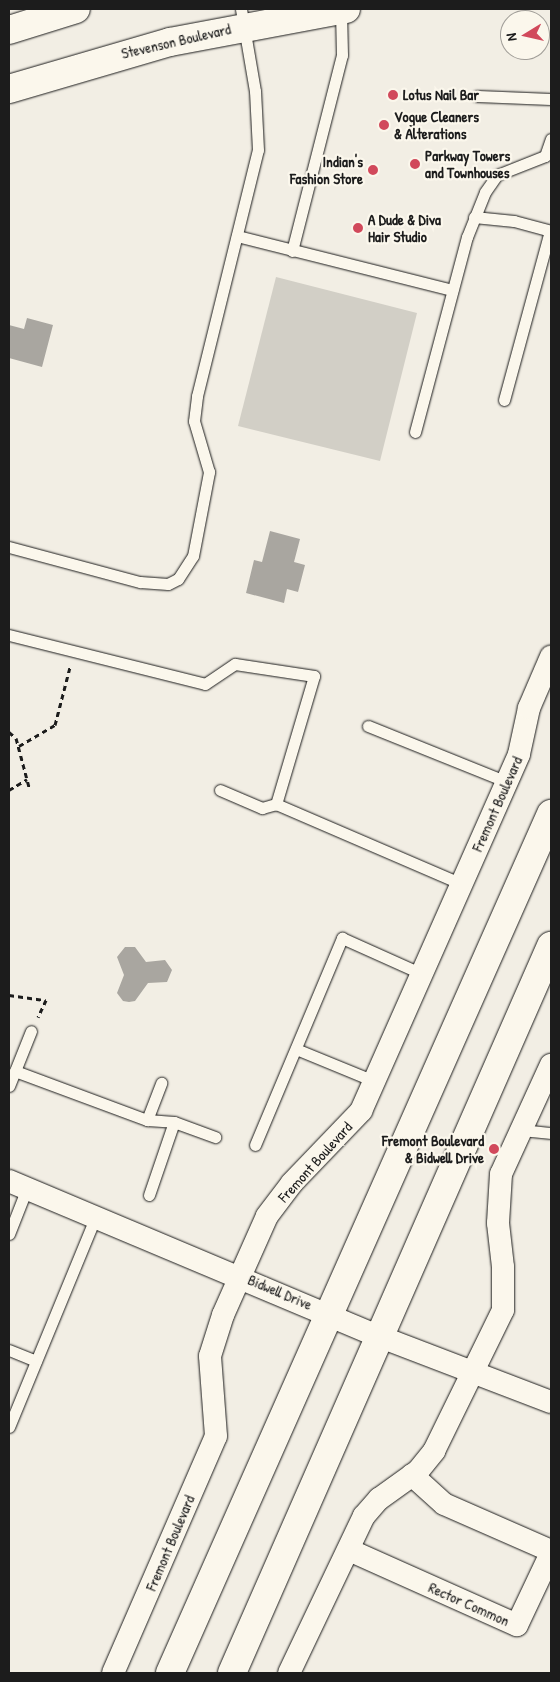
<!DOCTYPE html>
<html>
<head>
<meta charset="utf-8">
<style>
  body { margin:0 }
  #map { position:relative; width:560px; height:1682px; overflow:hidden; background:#f2eee4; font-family:"Patrick Hand",sans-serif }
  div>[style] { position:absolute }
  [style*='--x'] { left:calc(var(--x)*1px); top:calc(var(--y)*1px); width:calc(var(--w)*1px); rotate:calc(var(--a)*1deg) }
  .green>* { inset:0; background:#d2cfc6 }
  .water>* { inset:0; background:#a9a6a0 }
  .path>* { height:3px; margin-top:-1.5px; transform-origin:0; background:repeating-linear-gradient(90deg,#1c1c1c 0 5px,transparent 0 9px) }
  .roads { filter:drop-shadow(0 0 1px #1c1c1c) drop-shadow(0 0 1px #1c1c1c) }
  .service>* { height:11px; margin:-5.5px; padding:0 5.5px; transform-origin:5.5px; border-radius:5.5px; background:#fbf7ec }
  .minor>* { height:22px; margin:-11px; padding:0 11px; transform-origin:11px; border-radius:11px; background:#fbf7ec }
  .primary>* { height:28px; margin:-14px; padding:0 14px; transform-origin:14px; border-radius:14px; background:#fbf7ec }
  .dots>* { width:14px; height:14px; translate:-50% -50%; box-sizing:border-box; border:2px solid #fbf7ec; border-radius:50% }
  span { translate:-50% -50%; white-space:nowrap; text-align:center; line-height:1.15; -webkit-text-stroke:4.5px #fbf7ec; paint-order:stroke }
  .street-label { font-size:15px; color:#1c1c1c }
  .poi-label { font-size:15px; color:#1c1c1c; font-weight:700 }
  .left { translate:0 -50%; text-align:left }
  .right { translate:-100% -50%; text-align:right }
  .frame { position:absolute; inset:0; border:10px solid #1c1c1c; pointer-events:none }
  .north { position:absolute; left:500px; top:10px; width:50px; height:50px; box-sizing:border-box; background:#fbf7ec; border:1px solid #a29f99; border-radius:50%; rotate:261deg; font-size:14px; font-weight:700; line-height:20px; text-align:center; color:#1c1c1c }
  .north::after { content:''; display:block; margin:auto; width:18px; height:22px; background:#d1495b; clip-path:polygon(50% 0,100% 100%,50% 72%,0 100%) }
</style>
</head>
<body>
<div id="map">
  <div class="green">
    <i style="clip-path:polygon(276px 277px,417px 313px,380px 461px,238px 426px)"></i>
  </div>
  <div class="water">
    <i style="clip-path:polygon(27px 318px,53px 325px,42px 367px,9px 358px,9px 325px,24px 329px)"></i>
    <i style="clip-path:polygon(270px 531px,300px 539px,294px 562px,305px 565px,298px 592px,287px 589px,284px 603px,246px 593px,254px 560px,262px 562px)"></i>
    <i style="clip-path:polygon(125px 947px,135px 947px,146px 962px,165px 960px,172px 970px,167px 982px,148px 983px,135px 1001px,129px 1002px,123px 1001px,117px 993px,124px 975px,117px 957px)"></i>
  </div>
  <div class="path">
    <i style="--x:9;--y:732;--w:9;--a:41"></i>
    <i style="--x:16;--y:738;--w:51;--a:75.1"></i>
    <i style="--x:19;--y:746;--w:42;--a:-30.3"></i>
    <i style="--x:55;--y:725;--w:60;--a:-75.5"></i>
    <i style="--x:9;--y:790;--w:21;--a:-31"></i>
    <i style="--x:9;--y:995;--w:37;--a:8"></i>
    <i style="--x:46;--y:1000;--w:19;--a:115"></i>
  </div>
  <div class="roads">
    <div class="service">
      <i style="--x:477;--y:96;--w:74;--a:2.3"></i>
      <i style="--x:474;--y:217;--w:40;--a:5.7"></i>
      <i style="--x:514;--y:221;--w:38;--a:15"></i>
      <i style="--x:237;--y:236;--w:222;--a:14.1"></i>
      <i style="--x:292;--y:251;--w:202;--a:-75.7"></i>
      <i style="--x:342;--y:55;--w:45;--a:-91.3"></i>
      <i style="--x:504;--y:400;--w:175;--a:-74.8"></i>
      <i style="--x:415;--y:432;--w:202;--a:-75.1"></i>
      <i style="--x:467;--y:237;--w:48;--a:-68.2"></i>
      <i style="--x:485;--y:192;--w:21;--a:-55"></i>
      <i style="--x:497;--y:175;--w:52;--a:-21.6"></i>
      <i style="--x:545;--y:156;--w:18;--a:-71"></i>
      <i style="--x:9;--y:547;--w:136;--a:15"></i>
      <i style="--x:140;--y:582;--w:28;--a:4"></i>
      <i style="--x:168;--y:584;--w:11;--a:-27"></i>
      <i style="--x:178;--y:579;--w:27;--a:-57"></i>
      <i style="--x:193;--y:556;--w:86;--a:-79.2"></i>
      <i style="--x:209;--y:472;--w:53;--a:-106.4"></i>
      <i style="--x:194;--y:421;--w:25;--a:-83"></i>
      <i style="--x:197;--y:396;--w:253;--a:-76.1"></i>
      <i style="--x:258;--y:150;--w:59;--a:-92.9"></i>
      <i style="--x:255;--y:91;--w:83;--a:-99.7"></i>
      <i style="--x:9;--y:635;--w:202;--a:14"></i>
      <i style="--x:205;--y:684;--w:36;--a:-34"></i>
      <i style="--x:235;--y:664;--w:80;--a:8.6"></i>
      <i style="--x:314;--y:676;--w:134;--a:106.5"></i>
      <i style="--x:276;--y:804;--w:202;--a:23.3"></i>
      <i style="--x:368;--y:726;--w:150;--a:21.9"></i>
      <i style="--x:220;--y:790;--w:46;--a:23.2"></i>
      <i style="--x:262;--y:808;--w:15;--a:-16"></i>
      <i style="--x:296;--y:1049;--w:84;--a:22.3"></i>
      <i style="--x:15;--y:1071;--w:141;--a:20.4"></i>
      <i style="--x:147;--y:1120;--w:27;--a:4"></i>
      <i style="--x:174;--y:1122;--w:44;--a:20.1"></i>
      <i style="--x:9;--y:1086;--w:59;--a:-68.2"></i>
      <i style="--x:147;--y:1120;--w:40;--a:-69"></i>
      <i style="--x:522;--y:1130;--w:29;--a:6"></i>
      <i style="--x:255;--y:1145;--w:225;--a:-67.2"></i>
      <i style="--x:342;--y:938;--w:88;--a:24.2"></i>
      <i style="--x:149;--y:1195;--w:77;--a:-71.1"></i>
      <i style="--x:9;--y:1234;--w:49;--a:-68.6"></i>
      <i style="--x:9;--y:1350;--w:29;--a:22"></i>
      <i style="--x:9;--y:1427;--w:228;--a:-67.6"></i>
    </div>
    <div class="minor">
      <i style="--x:9;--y:1181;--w:400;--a:22.8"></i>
      <i style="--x:378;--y:1336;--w:185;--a:20.9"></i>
      <i style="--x:412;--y:1475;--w:43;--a:42.2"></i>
      <i style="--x:444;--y:1504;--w:117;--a:23.7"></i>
      <i style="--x:349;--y:1550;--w:184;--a:24.1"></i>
      <i style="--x:517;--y:1625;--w:80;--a:-64.7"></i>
      <i style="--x:113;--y:1673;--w:258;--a:-66.5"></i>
      <i style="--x:216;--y:1436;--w:80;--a:-94.3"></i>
      <i style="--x:210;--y:1356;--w:43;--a:-72.4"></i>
      <i style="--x:223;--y:1315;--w:108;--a:-66"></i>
      <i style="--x:267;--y:1216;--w:41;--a:-52.9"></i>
      <i style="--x:292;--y:1183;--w:100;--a:-46.2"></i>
      <i style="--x:361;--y:1111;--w:390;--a:-66.1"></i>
      <i style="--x:519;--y:754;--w:47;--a:-77.7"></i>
      <i style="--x:529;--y:708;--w:56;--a:-66.7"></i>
      <i style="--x:289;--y:1673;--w:174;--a:-64.5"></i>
      <i style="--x:364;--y:1516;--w:23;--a:-49"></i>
      <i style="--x:379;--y:1499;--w:48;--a:-35.7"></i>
      <i style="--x:418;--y:1471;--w:26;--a:-51"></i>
      <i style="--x:434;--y:1451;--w:157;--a:-63.9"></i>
      <i style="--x:503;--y:1310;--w:43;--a:-90"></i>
      <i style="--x:503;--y:1267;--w:44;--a:-96.5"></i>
      <i style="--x:498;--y:1223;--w:49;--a:-86.5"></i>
      <i style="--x:501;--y:1174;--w:120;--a:-65.4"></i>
    </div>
    <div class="primary">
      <i style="--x:9;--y:30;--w:70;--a:-17.4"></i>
      <i style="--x:9;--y:89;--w:168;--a:-16.3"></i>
      <i style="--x:170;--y:42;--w:179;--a:-10.6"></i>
      <i style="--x:170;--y:1673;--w:940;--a:-66.08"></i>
      <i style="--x:232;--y:1673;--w:794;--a:-66.31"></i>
    </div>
  </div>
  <div class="dots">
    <i style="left:393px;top:95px;background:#d1495b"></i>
    <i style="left:384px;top:125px;background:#d1495b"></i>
    <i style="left:415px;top:164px;background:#d1495b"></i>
    <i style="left:373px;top:170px;background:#d1495b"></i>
    <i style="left:358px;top:228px;background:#d1495b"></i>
    <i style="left:494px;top:1149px;background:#d1495b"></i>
  </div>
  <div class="street-label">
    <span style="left:176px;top:41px;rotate:-13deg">Stevenson Boulevard</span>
    <span style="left:497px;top:804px;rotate:-66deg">Fremont Boulevard</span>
    <span style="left:315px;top:1162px;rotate:-48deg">Fremont Boulevard</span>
    <span style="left:280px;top:1292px;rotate:23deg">Bidwell Drive</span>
    <span style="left:170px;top:1543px;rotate:-67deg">Fremont Boulevard</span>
    <span style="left:469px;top:1604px;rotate:24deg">Rector Common</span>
  </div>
  <div class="poi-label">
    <span class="left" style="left:403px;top:95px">Lotus Nail Bar</span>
    <span class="left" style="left:394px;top:125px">Vogue Cleaners<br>&amp; Alterations</span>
    <span class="left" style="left:425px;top:164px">Parkway Towers<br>and Townhouses</span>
    <span class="right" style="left:363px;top:170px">Indian's<br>Fashion Store</span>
    <span class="left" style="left:368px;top:228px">A Dude &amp; Diva<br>Hair Studio</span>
    <span class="right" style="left:484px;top:1149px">Fremont Boulevard<br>&amp; Bidwell Drive</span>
  </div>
  <div class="frame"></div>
  <div class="north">N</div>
</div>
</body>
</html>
